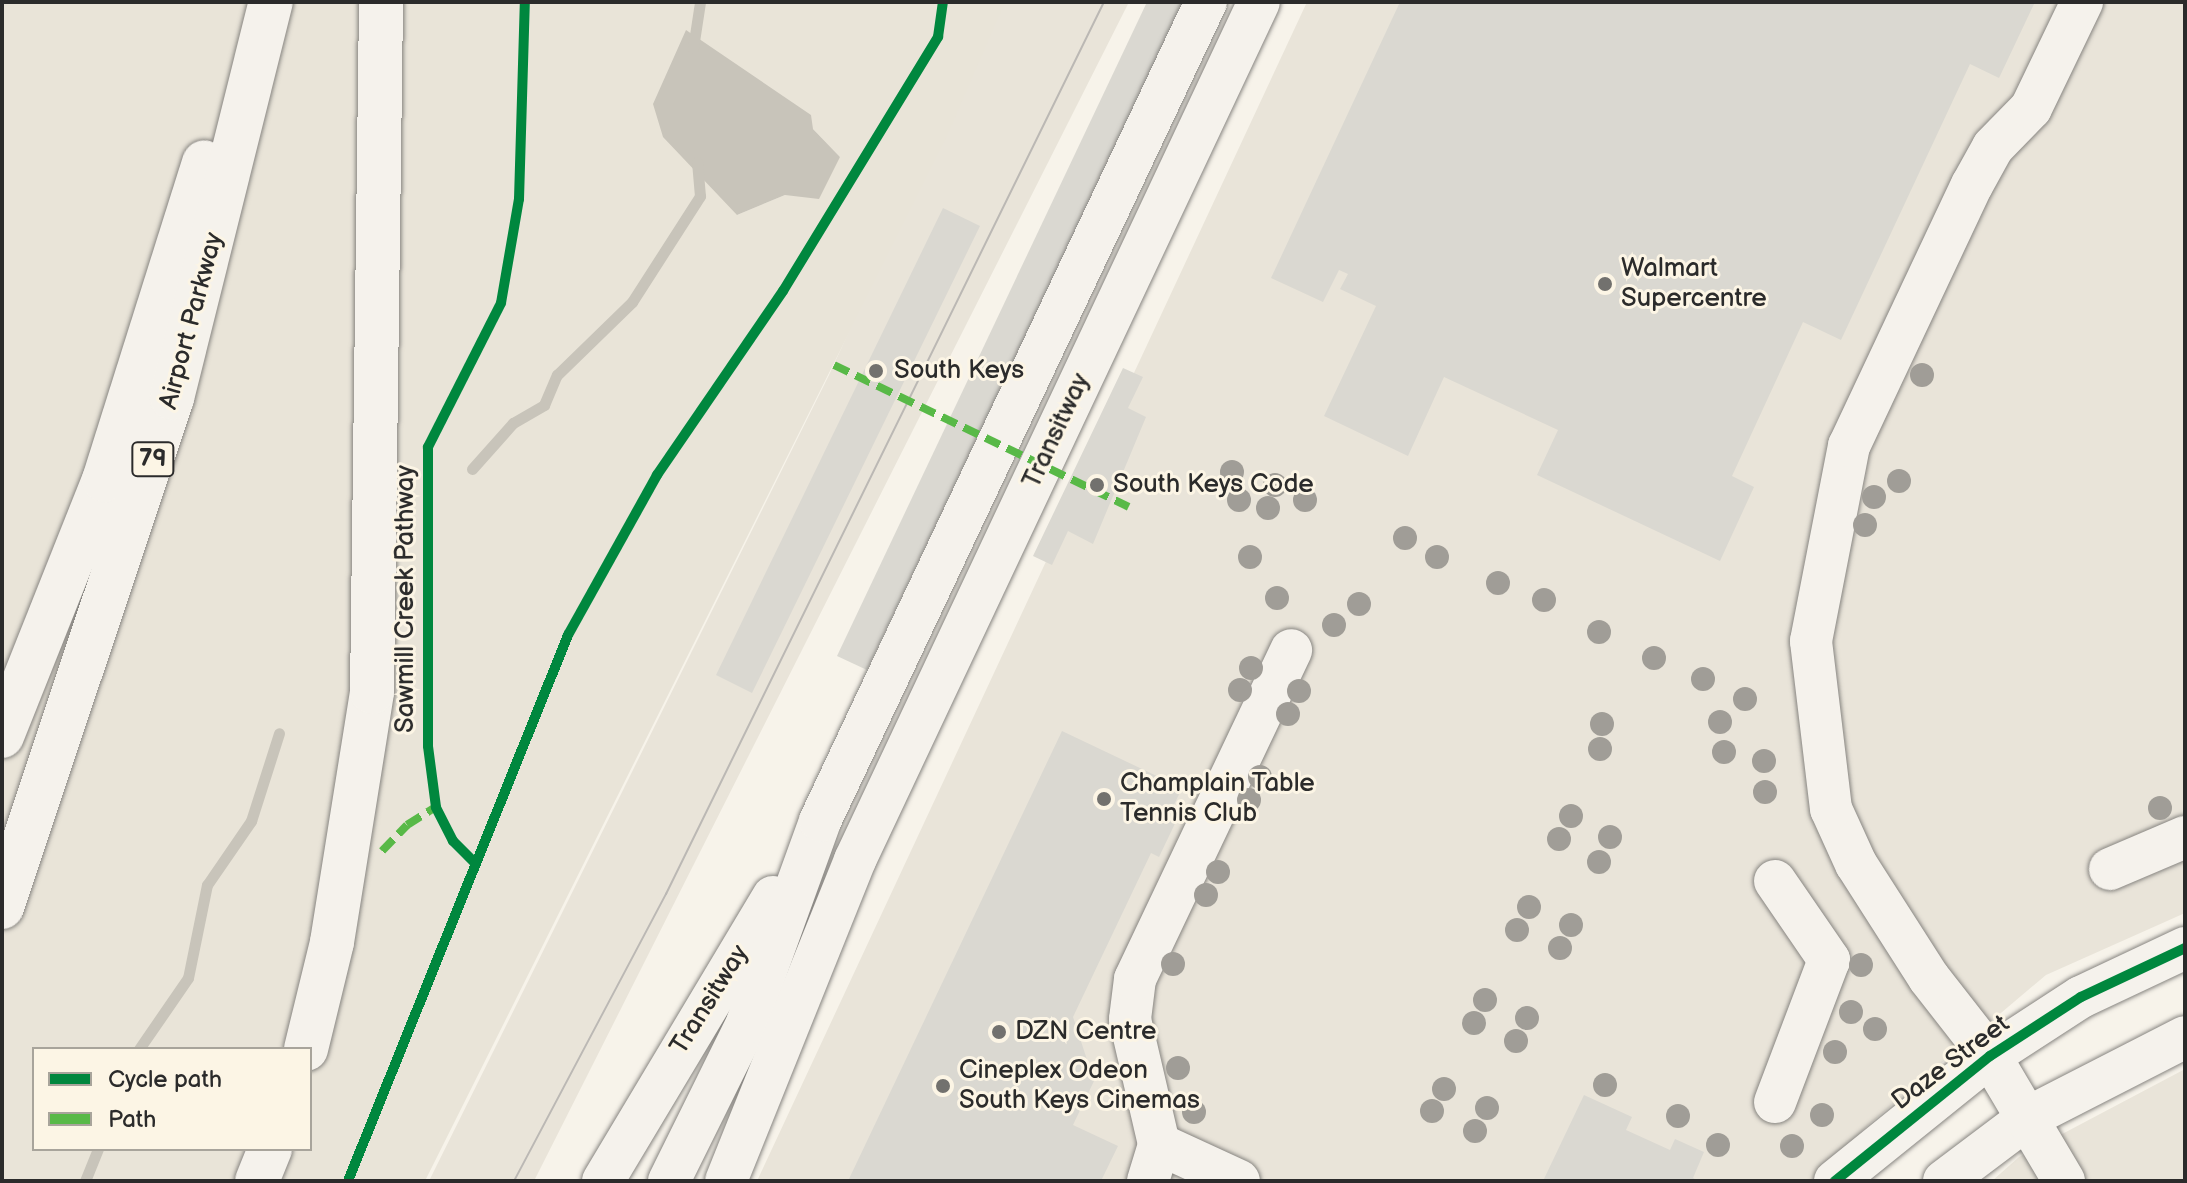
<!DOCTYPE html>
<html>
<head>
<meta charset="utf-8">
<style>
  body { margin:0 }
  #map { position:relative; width:2187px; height:1183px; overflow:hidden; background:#f7f3ea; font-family:"Balsamiq Sans",sans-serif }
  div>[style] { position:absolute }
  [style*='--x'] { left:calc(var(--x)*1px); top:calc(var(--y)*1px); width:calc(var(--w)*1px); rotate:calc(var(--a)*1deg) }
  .built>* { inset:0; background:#e9e4d9 }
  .green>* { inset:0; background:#e9e4d8 }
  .water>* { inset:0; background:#c8c4ba }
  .stream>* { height:11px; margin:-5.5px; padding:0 5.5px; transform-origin:5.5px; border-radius:5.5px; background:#c8c4ba }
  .building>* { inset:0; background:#dad8d1 }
  .roads { filter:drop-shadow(0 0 2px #878581) drop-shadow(0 0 2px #878581) }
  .minor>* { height:42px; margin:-21px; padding:0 21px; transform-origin:21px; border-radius:21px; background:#f5f2ec }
  .highway>* { height:44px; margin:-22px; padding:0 22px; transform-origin:22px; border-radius:22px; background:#f5f2ec }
  .tram>* { height:2px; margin:-1px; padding:0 1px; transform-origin:1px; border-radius:1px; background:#bbb8b4 }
  .quiet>* { height:8px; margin-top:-4px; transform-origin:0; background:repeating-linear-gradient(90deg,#58b947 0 16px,transparent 0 24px) }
  .cycleway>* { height:10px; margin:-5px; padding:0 5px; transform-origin:5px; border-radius:5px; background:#00873e }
  .trees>* { width:24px; height:24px; margin:-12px; border-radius:50%; background:#a09d97 }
  .dots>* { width:22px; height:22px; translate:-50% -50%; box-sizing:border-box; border:4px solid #fcf5e5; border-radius:50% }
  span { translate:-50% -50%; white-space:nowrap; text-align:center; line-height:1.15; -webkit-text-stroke:6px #fcf5e5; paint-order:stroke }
  .shield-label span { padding:2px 6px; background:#fcf5e5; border:2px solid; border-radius:6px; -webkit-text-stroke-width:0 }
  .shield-label { font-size:24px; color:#2b2b2b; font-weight:700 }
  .poi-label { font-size:26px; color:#2b2b2b }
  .left { translate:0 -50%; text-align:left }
  .street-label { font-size:26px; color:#2b2b2b }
  .frame { position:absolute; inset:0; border:4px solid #2b2b2b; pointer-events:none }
  .legend { position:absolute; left:32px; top:1047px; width:280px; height:104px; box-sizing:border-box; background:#fcf5e5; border:2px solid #a8a49b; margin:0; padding:10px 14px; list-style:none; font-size:24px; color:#2b2b2b }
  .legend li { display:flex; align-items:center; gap:16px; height:40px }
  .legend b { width:40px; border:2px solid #a8a49b }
</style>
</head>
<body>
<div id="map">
  <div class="built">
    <i style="clip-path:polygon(1000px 2px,1129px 2px,534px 1181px,429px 1181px,829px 375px)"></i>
    <i style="clip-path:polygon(1307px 2px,2185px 2px,2185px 913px,2046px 975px,1867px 1126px,1814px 1181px,757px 1181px)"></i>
    <i style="clip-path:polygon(2185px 1069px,2185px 1181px,1992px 1181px,2019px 1157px)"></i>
  </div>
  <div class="green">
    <i style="clip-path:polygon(evenodd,2px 2px,1005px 2px,944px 143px,425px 1181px,2px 1181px,2px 2px,813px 129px,840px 157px,785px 195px,737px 215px,813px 129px,2px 2px,34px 1049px,310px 1049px,310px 1149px,34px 1149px,34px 1049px)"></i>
  </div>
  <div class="water">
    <i style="clip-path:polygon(686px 30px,811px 115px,813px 129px,840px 157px,819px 199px,785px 195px,737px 215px,663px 137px,653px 104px)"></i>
  </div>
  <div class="stream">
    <i style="--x:693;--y:48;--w:47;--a:-81.3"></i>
    <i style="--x:472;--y:469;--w:62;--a:-48.3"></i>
    <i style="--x:513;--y:423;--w:36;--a:-30"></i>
    <i style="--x:544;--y:405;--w:33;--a:-67"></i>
    <i style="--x:557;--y:375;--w:105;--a:-44.2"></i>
    <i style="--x:632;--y:302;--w:126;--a:-57.3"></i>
    <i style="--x:700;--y:196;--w:34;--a:-95"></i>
    <i style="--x:139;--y:1049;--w:86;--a:-55.4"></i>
    <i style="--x:188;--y:978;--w:95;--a:-78.5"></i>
    <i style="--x:207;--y:885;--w:78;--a:-55.5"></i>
    <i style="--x:251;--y:821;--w:92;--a:-72.3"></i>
    <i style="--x:85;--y:1181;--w:35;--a:-68"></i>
  </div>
  <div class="building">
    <i style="clip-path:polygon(1147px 2px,1184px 2px,867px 670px,837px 656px)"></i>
    <i style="clip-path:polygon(1400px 2px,2035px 2px,1999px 78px,1970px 64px,1841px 340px,1803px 322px,1732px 476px,1754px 487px,1720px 561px,1537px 475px,1558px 430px,1444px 377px,1408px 456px,1324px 416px,1376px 306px,1340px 289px,1348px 274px,1339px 270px,1323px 302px,1271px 278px)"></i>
    <i style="clip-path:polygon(943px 208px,980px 226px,752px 693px,716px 675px)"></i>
    <i style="clip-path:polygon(1123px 368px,1143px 377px,1128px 408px,1146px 417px,1093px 544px,1068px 531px,1052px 565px,1033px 556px)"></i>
    <i style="clip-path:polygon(1062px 731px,1182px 788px,1172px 809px,1180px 813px,1159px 857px,1151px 853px,1073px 1017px,1094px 1081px,1073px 1125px,1118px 1146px,1101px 1181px,848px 1181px)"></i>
    <i style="clip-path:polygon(1584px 1095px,1632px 1117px,1626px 1130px,1670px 1150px,1675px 1139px,1704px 1152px,1693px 1178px,1699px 1181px,1543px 1181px)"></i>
  </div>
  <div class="roads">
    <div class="minor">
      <i style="--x:2110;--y:869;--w:82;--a:-23.1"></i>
      <i style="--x:1775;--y:881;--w:96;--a:55.6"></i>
      <i style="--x:1829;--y:960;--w:152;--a:110.8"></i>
      <i style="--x:1159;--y:1144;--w:88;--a:24.8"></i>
      <i style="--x:603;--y:1181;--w:331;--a:-59.1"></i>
      <i style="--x:669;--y:1181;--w:176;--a:-63.7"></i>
      <i style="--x:747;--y:1023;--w:215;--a:-70.1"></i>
      <i style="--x:820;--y:821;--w:905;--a:-64.77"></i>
      <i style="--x:726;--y:1181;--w:346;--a:-68.1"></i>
      <i style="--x:855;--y:860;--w:948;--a:-64.79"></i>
      <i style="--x:1148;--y:1181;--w:39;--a:-73"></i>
      <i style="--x:1159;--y:1144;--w:128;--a:-103.1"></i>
      <i style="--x:1130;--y:1019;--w:40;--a:-82.9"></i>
      <i style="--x:1135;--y:979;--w:364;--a:-64.6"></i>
      <i style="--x:1835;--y:1181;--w:199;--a:-38.9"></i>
      <i style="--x:1990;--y:1056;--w:108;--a:-33"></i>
      <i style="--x:2081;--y:997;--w:115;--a:-25.2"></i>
      <i style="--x:1944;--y:1181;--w:106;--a:-37"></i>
      <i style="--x:2029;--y:1117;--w:175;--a:-27.1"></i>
      <i style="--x:2064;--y:1181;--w:145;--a:-120.6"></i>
      <i style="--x:1990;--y:1056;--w:99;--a:-128"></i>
      <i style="--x:1929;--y:978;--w:135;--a:-122.6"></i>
      <i style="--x:1856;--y:864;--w:60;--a:-114.4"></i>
      <i style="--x:1831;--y:809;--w:169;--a:-96.8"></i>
      <i style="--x:1811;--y:641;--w:199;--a:-79"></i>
      <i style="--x:1849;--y:446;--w:289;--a:-64.8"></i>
      <i style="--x:1972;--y:185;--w:43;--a:-61.1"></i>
      <i style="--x:1993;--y:147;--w:54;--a:-45.7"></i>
      <i style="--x:2031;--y:108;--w:118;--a:-64.3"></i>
    </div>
    <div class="highway">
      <i style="--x:2;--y:736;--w:276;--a:-68.3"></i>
      <i style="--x:104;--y:480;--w:333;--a:-72.5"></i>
      <i style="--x:2;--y:907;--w:537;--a:-71.53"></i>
      <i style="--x:172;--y:398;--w:408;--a:-76"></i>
      <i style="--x:306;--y:1049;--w:110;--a:-76.3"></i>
      <i style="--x:332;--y:942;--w:253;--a:-80.9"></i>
      <i style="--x:372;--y:692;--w:690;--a:-89.25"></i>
      <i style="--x:257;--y:1181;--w:35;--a:-68"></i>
    </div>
  </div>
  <div class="tram">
    <i style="--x:514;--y:1181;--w:325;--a:-62.1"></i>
    <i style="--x:666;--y:894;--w:994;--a:-63.85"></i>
  </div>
  <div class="quiet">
    <i style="--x:834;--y:365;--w:327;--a:25.7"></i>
    <i style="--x:382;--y:851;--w:36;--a:-46"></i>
    <i style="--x:407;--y:825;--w:34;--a:-32"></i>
  </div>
  <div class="cycleway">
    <i style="--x:474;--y:862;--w:30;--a:-135"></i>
    <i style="--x:453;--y:841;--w:38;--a:-117"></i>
    <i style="--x:436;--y:807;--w:62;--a:-97.5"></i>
    <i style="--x:428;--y:746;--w:299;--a:-90"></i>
    <i style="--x:428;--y:447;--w:161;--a:-63.1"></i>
    <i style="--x:501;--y:303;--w:106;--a:-80.2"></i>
    <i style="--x:519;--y:199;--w:197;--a:-88.3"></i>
    <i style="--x:348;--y:1181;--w:589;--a:-68.05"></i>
    <i style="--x:568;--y:635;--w:183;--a:-60.9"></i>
    <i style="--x:657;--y:475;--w:223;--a:-55.6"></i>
    <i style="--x:783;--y:291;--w:298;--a:-58.6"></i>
    <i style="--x:938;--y:37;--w:35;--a:-82"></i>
    <i style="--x:1835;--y:1181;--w:199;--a:-38.9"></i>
    <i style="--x:1990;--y:1056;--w:108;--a:-33"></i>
    <i style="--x:2081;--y:997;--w:115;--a:-25.2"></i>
  </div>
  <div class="trees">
    <i style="left:1922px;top:375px"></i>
    <i style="left:1232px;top:472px"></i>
    <i style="left:1899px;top:481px"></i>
    <i style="left:1275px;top:485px"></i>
    <i style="left:1874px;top:497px"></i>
    <i style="left:1239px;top:500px"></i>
    <i style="left:1305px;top:500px"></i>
    <i style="left:1268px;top:508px"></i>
    <i style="left:1865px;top:525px"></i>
    <i style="left:1405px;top:538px"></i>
    <i style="left:1250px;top:557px"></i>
    <i style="left:1437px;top:557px"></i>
    <i style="left:1498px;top:583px"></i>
    <i style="left:1277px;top:598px"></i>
    <i style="left:1544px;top:600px"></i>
    <i style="left:1359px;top:604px"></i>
    <i style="left:1334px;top:625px"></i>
    <i style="left:1599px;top:632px"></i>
    <i style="left:1654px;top:658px"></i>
    <i style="left:1251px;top:668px"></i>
    <i style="left:1703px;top:679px"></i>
    <i style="left:1240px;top:690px"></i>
    <i style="left:1299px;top:691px"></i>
    <i style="left:1745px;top:699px"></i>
    <i style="left:1288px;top:714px"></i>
    <i style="left:1720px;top:722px"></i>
    <i style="left:1602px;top:724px"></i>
    <i style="left:1600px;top:749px"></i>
    <i style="left:1724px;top:752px"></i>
    <i style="left:1764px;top:761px"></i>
    <i style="left:1260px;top:777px"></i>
    <i style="left:1765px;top:792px"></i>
    <i style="left:1249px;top:800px"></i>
    <i style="left:2160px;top:808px"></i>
    <i style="left:1571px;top:816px"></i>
    <i style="left:1610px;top:837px"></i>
    <i style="left:1559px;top:839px"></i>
    <i style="left:1599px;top:862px"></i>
    <i style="left:1218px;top:872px"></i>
    <i style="left:1206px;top:895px"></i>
    <i style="left:1529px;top:907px"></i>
    <i style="left:1571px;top:925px"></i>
    <i style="left:1517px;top:930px"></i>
    <i style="left:1560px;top:948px"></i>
    <i style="left:1173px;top:964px"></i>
    <i style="left:1861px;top:965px"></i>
    <i style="left:1485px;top:1000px"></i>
    <i style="left:1851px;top:1012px"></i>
    <i style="left:1527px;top:1018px"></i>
    <i style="left:1474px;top:1023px"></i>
    <i style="left:1875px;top:1029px"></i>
    <i style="left:1516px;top:1041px"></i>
    <i style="left:1835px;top:1052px"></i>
    <i style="left:1178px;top:1068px"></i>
    <i style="left:1605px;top:1085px"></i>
    <i style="left:1444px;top:1089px"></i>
    <i style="left:1487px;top:1108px"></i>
    <i style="left:1432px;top:1111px"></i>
    <i style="left:1194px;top:1112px"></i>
    <i style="left:1822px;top:1115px"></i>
    <i style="left:1678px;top:1116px"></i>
    <i style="left:1475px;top:1131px"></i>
    <i style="left:1718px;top:1145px"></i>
    <i style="left:1792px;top:1146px"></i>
  </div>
  <div class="dots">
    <i style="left:1605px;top:284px;background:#72716e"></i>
    <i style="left:876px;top:371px;background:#72716e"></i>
    <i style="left:1097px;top:485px;background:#72716e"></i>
    <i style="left:1104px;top:799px;background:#72716e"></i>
    <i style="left:999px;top:1032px;background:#72716e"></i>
    <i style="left:943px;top:1086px;background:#72716e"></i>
  </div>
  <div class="shield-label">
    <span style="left:153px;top:459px">79</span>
  </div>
  <div class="poi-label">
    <span class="left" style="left:1621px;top:284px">Walmart<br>Supercentre</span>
    <span class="left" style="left:894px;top:371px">South Keys</span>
    <span class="left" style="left:1113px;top:485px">South Keys Code</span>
    <span class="left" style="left:1120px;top:799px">Champlain Table<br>Tennis Club</span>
    <span class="left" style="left:1015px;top:1032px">DZN Centre</span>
    <span class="left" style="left:959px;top:1086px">Cineplex Odeon<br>South Keys Cinemas</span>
  </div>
  <div class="street-label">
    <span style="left:192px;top:321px;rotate:-75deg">Airport Parkway</span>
    <span style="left:1057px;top:431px;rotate:-65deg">Transitway</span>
    <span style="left:406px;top:599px;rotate:-90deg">Sawmill Creek Pathway</span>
    <span style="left:710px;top:1000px;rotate:-58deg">Transitway</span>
    <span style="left:1951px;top:1063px;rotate:-37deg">Daze Street</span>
  </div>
  <div class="frame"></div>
  <ul class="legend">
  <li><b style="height:10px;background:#00873e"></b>Cycle path</li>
  <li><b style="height:10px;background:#58b947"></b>Path</li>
  </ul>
</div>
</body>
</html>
